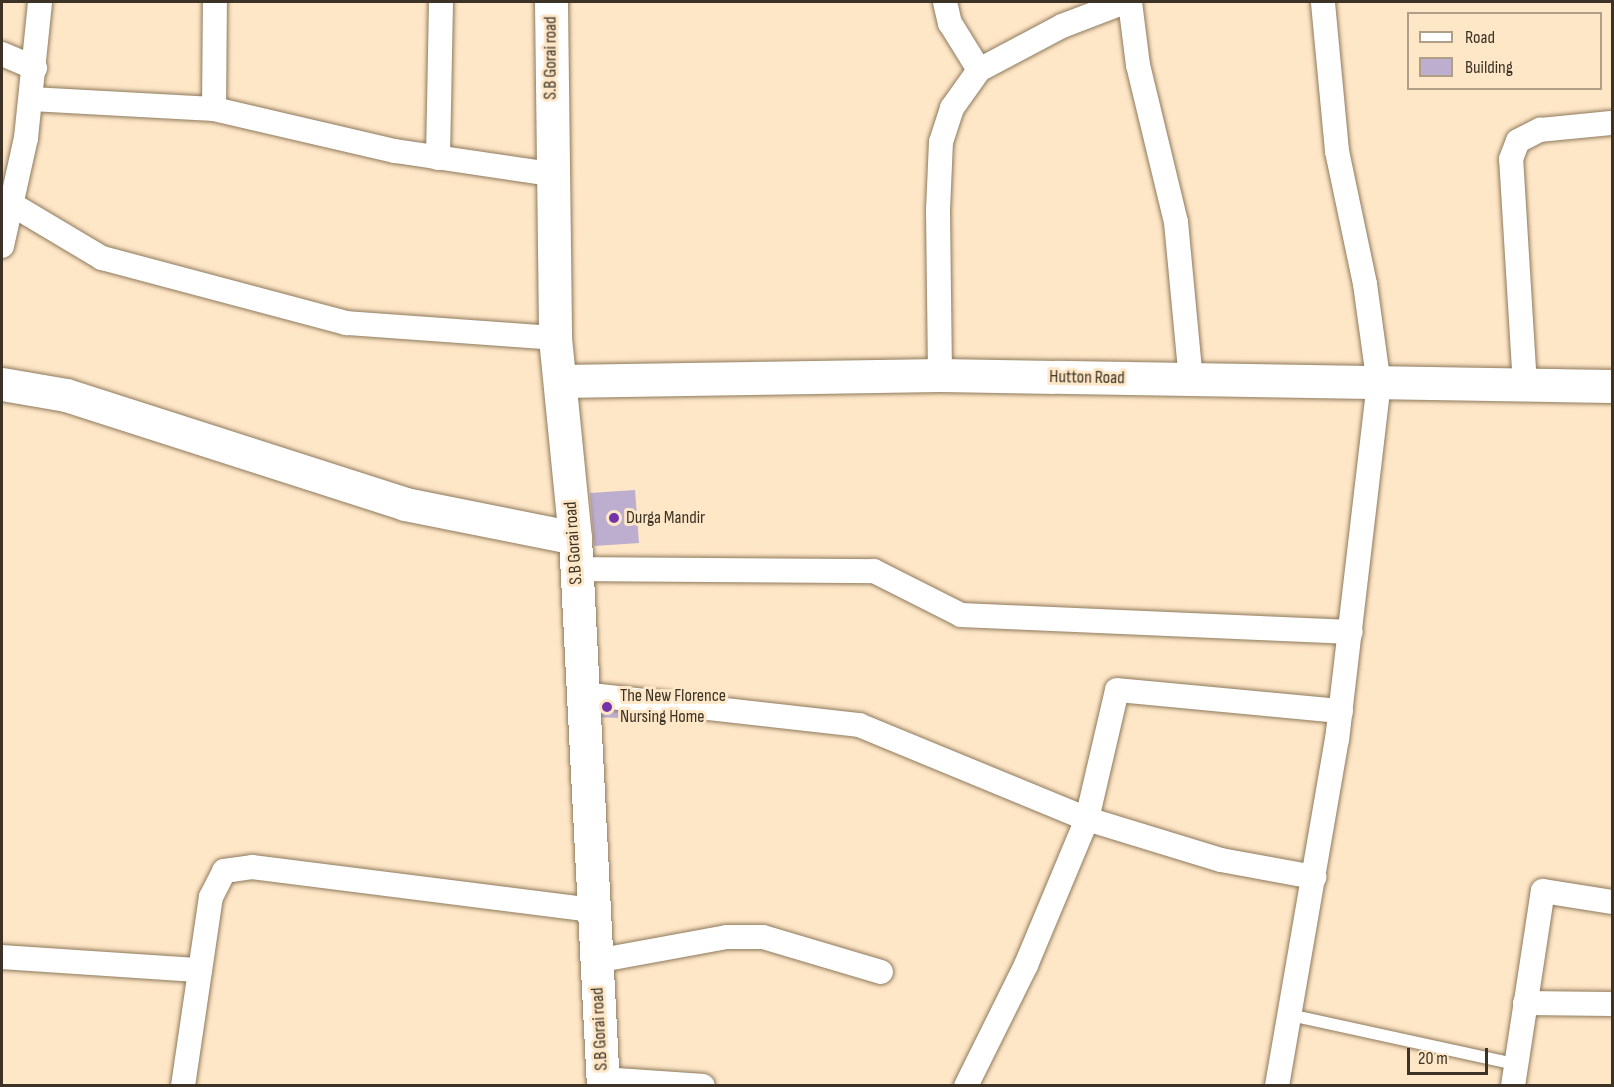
<!DOCTYPE html>
<html>
<head>
<meta charset="utf-8">
<style>
  body { margin:0 }
  #map { position:relative; width:1614px; height:1087px; overflow:hidden; background:#fee7c7; font-family:"Sofia Sans Condensed",sans-serif }
  div>[style] { position:absolute }
  [style*='--x'] { left:calc(var(--x)*1px); top:calc(var(--y)*1px); width:calc(var(--w)*1px); rotate:calc(var(--a)*1deg) }
  .building>* { inset:0; background:#bdaecf }
  .roads { filter:drop-shadow(0 0 2px #8e795c) drop-shadow(0 0 2px #8e795c) }
  .lane>* { height:12px; margin:-6px; padding:0 6px; transform-origin:6px; border-radius:6px; background:#fff }
  .street>* { height:24px; margin:-12px; padding:0 12px; transform-origin:12px; border-radius:12px; background:#fff }
  .secondary>* { height:33px; margin:-16.5px; padding:0 16.5px; transform-origin:16.5px; border-radius:16.5px; background:#fff }
  .dots>* { width:16px; height:16px; translate:-50% -50%; box-sizing:border-box; border:3px solid #fee7c7; border-radius:50% }
  span { translate:-50% -50%; white-space:nowrap; text-align:center; line-height:1.15; -webkit-text-stroke:6px #fee7c7; paint-order:stroke }
  .street-label { font-size:18px; color:#3c3326 }
  .poi-label { font-size:18px; color:#3c3326 }
  .left { translate:0 -50%; text-align:left }
  .frame { position:absolute; inset:0; border:3px solid #3c3326; pointer-events:none }
  .legend { position:absolute; left:1407px; top:12px; width:195px; height:78px; box-sizing:border-box; background:#fee7c7; border:2px solid #b09f87; margin:0; padding:8px 10px; list-style:none; font-size:18px; color:#3c3326 }
  .legend li { display:flex; align-items:center; gap:12px; height:30px }
  .legend b { width:30px; border:2px solid #b09f87 }
  .scale { position:absolute; left:1407px; top:1048px; width:81px; height:27px; box-sizing:border-box; border:3px solid #3c3326; border-top:0; padding-left:8px; font-size:18px; line-height:21px; white-space:nowrap; color:#3c3326; -webkit-text-stroke:4px #fee7c7; paint-order:stroke }
</style>
</head>
<body>
<div id="map">
  <div class="building">
    <i style="clip-path:polygon(635px 490px,639px 543px,594px 546px,590px 493px)"></i>
    <i style="clip-path:polygon(591px 700px,620px 701px,620px 718px,590px 717px)"></i>
  </div>
  <div class="roads">
    <div class="lane">
      <i style="--x:1290;--y:1015;--w:230;--a:12.3"></i>
    </div>
    <div class="street">
      <i style="--x:945;--y:2;--w:22;--a:77"></i>
      <i style="--x:950;--y:23;--w:55;--a:58.3"></i>
      <i style="--x:1130;--y:2;--w:64;--a:82.8"></i>
      <i style="--x:1138;--y:65;--w:162;--a:76.4"></i>
      <i style="--x:1176;--y:222;--w:159;--a:84.6"></i>
      <i style="--x:2;--y:54;--w:36;--a:23"></i>
      <i style="--x:31;--y:99;--w:183;--a:3.1"></i>
      <i style="--x:214;--y:109;--w:186;--a:13.1"></i>
      <i style="--x:395;--y:151;--w:158;--a:8.4"></i>
      <i style="--x:214;--y:109;--w:107;--a:-89.5"></i>
      <i style="--x:438;--y:158;--w:156;--a:-88.9"></i>
      <i style="--x:13;--y:205;--w:104;--a:30.8"></i>
      <i style="--x:102;--y:258;--w:253;--a:14.9"></i>
      <i style="--x:346;--y:323;--w:210;--a:4.1"></i>
      <i style="--x:2;--y:246;--w:111;--a:-77.5"></i>
      <i style="--x:26;--y:138;--w:137;--a:-84.1"></i>
      <i style="--x:940;--y:375;--w:165;--a:-90.7"></i>
      <i style="--x:938;--y:210;--w:68;--a:-87.5"></i>
      <i style="--x:941;--y:142;--w:36;--a:-72"></i>
      <i style="--x:952;--y:108;--w:47;--a:-54.6"></i>
      <i style="--x:979;--y:70;--w:94;--a:-27.9"></i>
      <i style="--x:1062;--y:26;--w:67;--a:-20.9"></i>
      <i style="--x:1525;--y:386;--w:227;--a:-93.5"></i>
      <i style="--x:1511;--y:159;--w:19;--a:-69"></i>
      <i style="--x:1518;--y:141;--w:25;--a:-27"></i>
      <i style="--x:1540;--y:130;--w:72;--a:-5.6"></i>
      <i style="--x:576;--y:569;--w:298;--a:0.4"></i>
      <i style="--x:874;--y:571;--w:97;--a:26.8"></i>
      <i style="--x:961;--y:615;--w:390;--a:2.5"></i>
      <i style="--x:583;--y:694;--w:278;--a:6.4"></i>
      <i style="--x:859;--y:725;--w:247;--a:22.4"></i>
      <i style="--x:1087;--y:819;--w:132;--a:-76.9"></i>
      <i style="--x:1117;--y:690;--w:225;--a:5.4"></i>
      <i style="--x:2;--y:957;--w:198;--a:3.8"></i>
      <i style="--x:596;--y:961;--w:133;--a:-10.4"></i>
      <i style="--x:727;--y:937;--w:36;--a:0"></i>
      <i style="--x:763;--y:937;--w:123;--a:16.5"></i>
      <i style="--x:1525;--y:1003;--w:87;--a:0.7"></i>
      <i style="--x:603;--y:1079;--w:100;--a:4"></i>
      <i style="--x:183;--y:1086;--w:191;--a:-81.6"></i>
      <i style="--x:211;--y:897;--w:29;--a:-63"></i>
      <i style="--x:224;--y:871;--w:28;--a:-8"></i>
      <i style="--x:252;--y:867;--w:345;--a:7.2"></i>
      <i style="--x:966;--y:1086;--w:135;--a:-63.6"></i>
      <i style="--x:1026;--y:965;--w:158;--a:-67.3"></i>
      <i style="--x:1087;--y:819;--w:140;--a:17"></i>
      <i style="--x:1221;--y:860;--w:95;--a:10.4"></i>
      <i style="--x:1277;--y:1086;--w:351;--a:-80.2"></i>
      <i style="--x:1337;--y:740;--w:357;--a:-83.3"></i>
      <i style="--x:1379;--y:385;--w:102;--a:-97.9"></i>
      <i style="--x:1365;--y:284;--w:136;--a:-101.9"></i>
      <i style="--x:1337;--y:151;--w:150;--a:-95.4"></i>
      <i style="--x:1513;--y:1086;--w:197;--a:-81.3"></i>
      <i style="--x:1543;--y:891;--w:70;--a:9.1"></i>
    </div>
    <div class="secondary">
      <i style="--x:551;--y:2;--w:336;--a:89.3"></i>
      <i style="--x:555;--y:338;--w:201;--a:84.3"></i>
      <i style="--x:575;--y:538;--w:549;--a:87.08"></i>
      <i style="--x:561;--y:381;--w:379;--a:-0.9"></i>
      <i style="--x:940;--y:375;--w:672;--a:0.94"></i>
      <i style="--x:2;--y:384;--w:65;--a:9.8"></i>
      <i style="--x:66;--y:395;--w:356;--a:17.8"></i>
      <i style="--x:405;--y:504;--w:173;--a:11.3"></i>
    </div>
  </div>
  <div class="dots">
    <i style="left:614px;top:518px;background:#7333a9"></i>
    <i style="left:607px;top:707px;background:#7333a9"></i>
  </div>
  <div class="street-label">
    <span style="left:551px;top:58px;rotate:-90deg">S.B Gorai road</span>
    <span style="left:1087px;top:378px;rotate:1deg">Hutton Road</span>
    <span style="left:574px;top:543px;rotate:-94deg">S.B Gorai road</span>
    <span style="left:600px;top:1029px;rotate:-93deg">S.B Gorai road</span>
  </div>
  <div class="poi-label">
    <span class="left" style="left:626px;top:518px">Durga Mandir</span>
    <span class="left" style="left:620px;top:707px">The New Florence<br>Nursing Home</span>
  </div>
  <div class="frame"></div>
  <ul class="legend">
  <li><b style="height:8px;background:#fff"></b>Road</li>
  <li><b style="height:16px;background:#bdaecf"></b>Building</li>
  </ul>
  <div class="scale">20 m</div>
</div>
</body>
</html>
